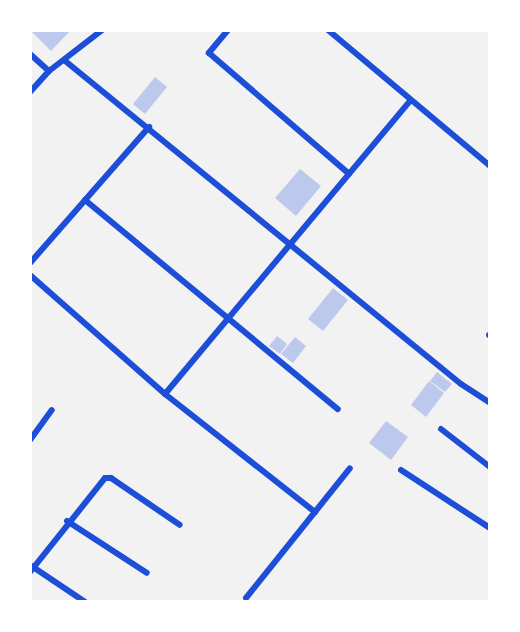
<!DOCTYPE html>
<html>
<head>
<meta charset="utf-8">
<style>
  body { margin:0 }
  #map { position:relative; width:520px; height:632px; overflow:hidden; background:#f2f2f2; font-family:"DM Sans",sans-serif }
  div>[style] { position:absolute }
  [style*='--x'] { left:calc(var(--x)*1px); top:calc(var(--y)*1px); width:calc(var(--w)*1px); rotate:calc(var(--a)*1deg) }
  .building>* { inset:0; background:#bdc9ec }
  .minor>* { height:6px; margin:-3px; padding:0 3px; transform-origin:3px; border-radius:3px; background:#1d4ed8 }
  span { translate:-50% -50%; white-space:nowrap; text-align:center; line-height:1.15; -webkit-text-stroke:5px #fff; paint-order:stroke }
  .frame { position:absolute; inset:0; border:32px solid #fff; pointer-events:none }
</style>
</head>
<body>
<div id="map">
  <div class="building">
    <i style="clip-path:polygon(30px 30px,66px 30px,69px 32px,51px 51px)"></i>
    <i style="clip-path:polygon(155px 77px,167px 87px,145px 114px,133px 104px)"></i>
    <i style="clip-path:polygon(300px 169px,321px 186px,296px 216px,275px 198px)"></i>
    <i style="clip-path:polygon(333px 288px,348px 300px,323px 331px,308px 319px)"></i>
    <i style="clip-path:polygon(277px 336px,287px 344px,280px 354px,269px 346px)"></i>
    <i style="clip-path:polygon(295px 337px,306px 346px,293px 363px,281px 354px)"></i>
    <i style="clip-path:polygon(437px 372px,452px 384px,445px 392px,430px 381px)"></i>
    <i style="clip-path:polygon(429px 381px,444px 393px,426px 417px,411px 405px)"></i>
    <i style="clip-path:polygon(386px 421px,408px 437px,391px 460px,369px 443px)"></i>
  </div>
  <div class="minor">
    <i style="--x:228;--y:30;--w:30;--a:130"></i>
    <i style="--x:209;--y:53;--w:185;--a:40.8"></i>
    <i style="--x:328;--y:30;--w:212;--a:40"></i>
    <i style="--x:30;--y:54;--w:25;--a:42"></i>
    <i style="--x:64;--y:60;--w:512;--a:39.22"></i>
    <i style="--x:461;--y:384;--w:35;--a:33"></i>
    <i style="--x:30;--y:92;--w:28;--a:-48"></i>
    <i style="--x:49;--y:71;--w:67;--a:-37.7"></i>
    <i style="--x:85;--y:200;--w:328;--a:39.6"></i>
    <i style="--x:30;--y:263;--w:181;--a:-48.8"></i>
    <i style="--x:30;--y:275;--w:180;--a:41.4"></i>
    <i style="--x:165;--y:394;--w:191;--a:38.2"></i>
    <i style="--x:489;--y:335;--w:1;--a:0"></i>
    <i style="--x:165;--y:394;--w:383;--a:-50.1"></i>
    <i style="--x:441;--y:429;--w:62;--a:37.8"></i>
    <i style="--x:30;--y:440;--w:37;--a:-54"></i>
    <i style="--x:401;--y:470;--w:106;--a:33.1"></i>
    <i style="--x:67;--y:521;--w:95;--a:33"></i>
    <i style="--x:30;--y:565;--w:66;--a:33.9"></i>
    <i style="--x:30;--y:572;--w:120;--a:-51.4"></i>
    <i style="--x:105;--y:478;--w:6;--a:0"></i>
    <i style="--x:111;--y:478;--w:83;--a:34.3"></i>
    <i style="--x:246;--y:598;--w:166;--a:-51.3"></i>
  </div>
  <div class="frame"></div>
</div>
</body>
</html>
